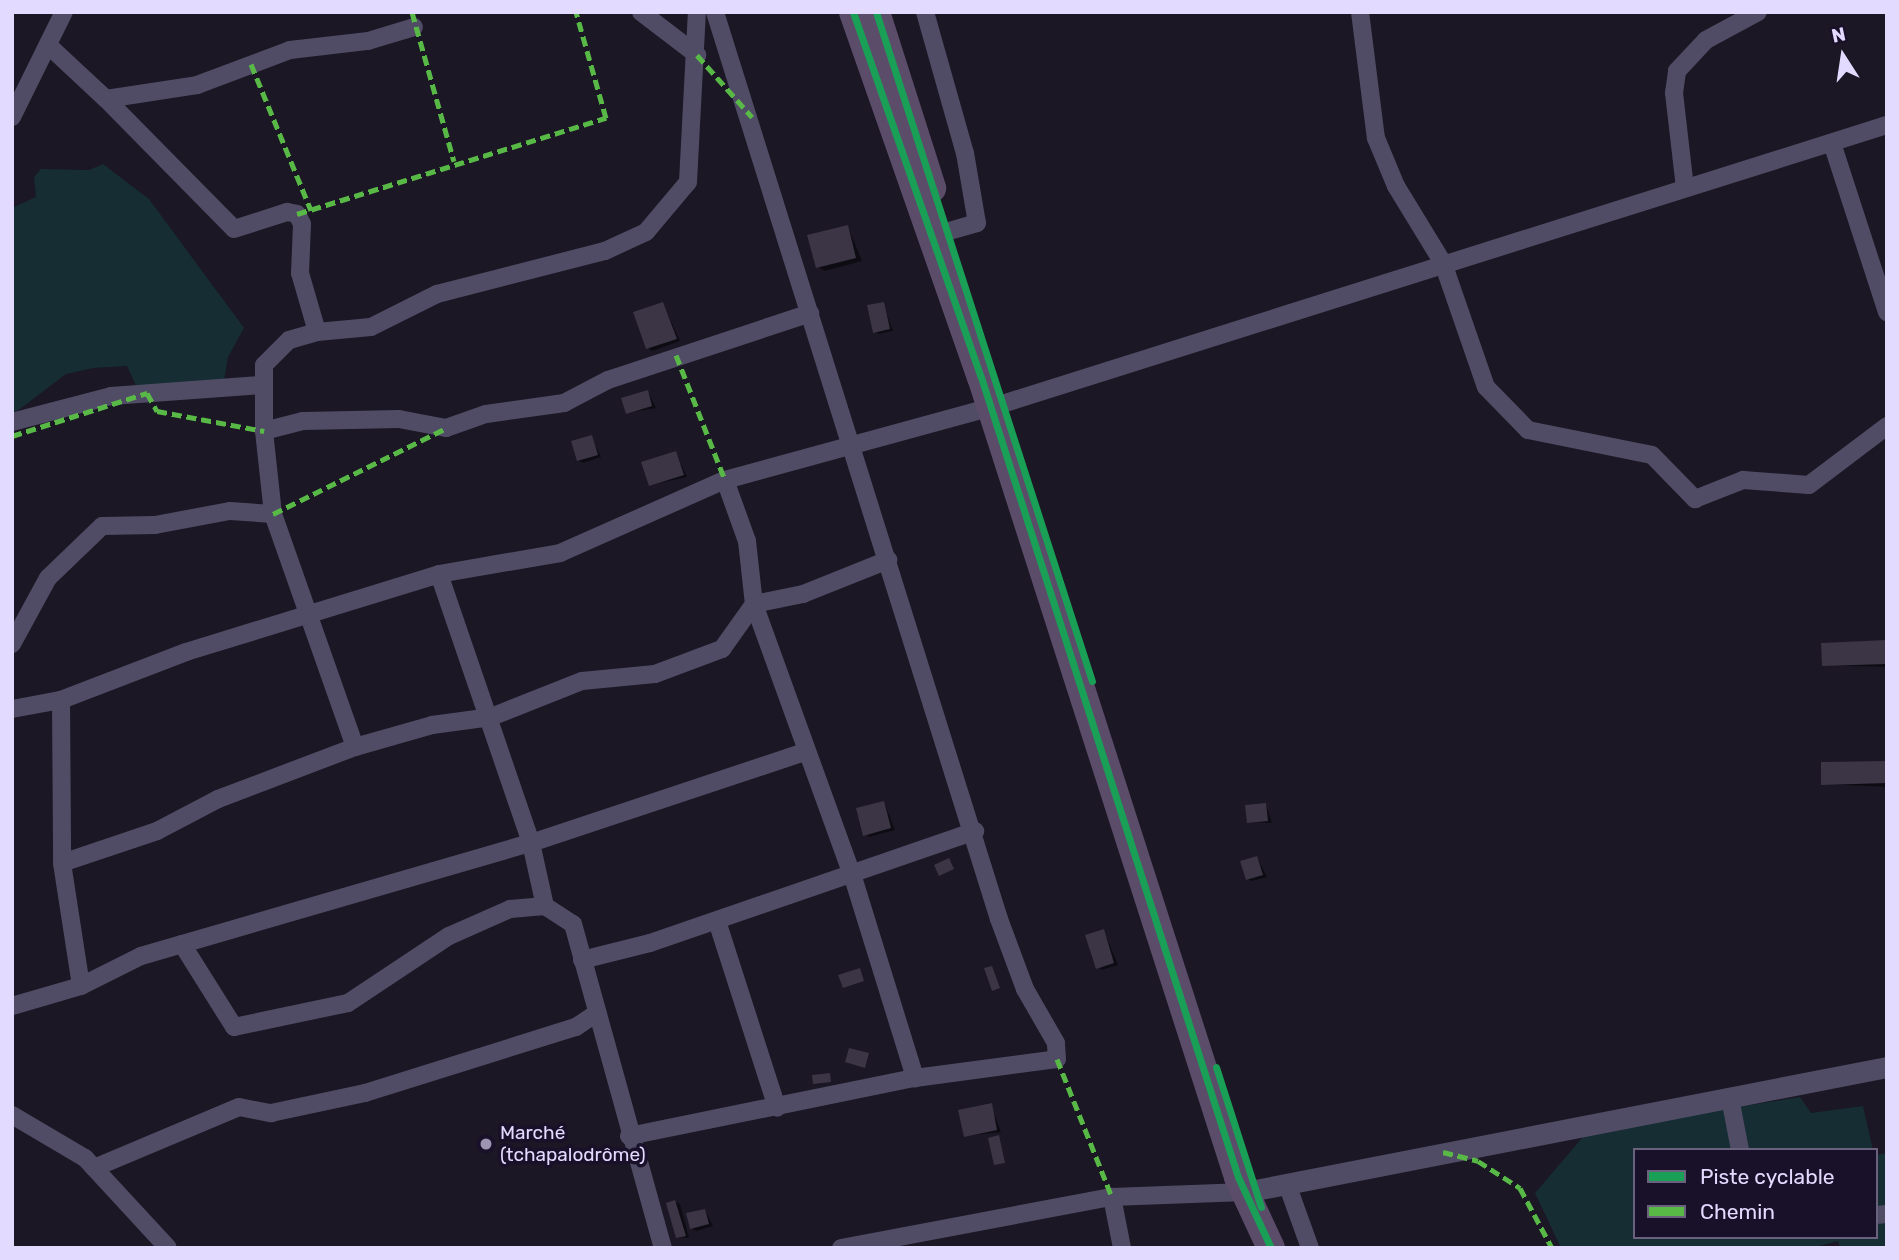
<!DOCTYPE html>
<html>
<head>
<meta charset="utf-8">
<style>
  body { margin:0 }
  #map { position:relative; width:1899px; height:1260px; overflow:hidden; background:#1b1724; font-family:Rubik,sans-serif }
  div>[style] { position:absolute }
  [style*='--x'] { left:calc(var(--x)*1px); top:calc(var(--y)*1px); width:calc(var(--w)*1px); rotate:calc(var(--a)*1deg) }
  .green>* { inset:0; background:#152d33 }
  .shadow>* { inset:0; background:#0007 }
  .building>* { inset:0; background:#3b3546 }
  .minor>* { height:18px; margin:-9px; padding:0 9px; transform-origin:9px; border-radius:9px; background:#514c65 }
  .tertiary>* { height:21px; margin:-10.5px; padding:0 10.5px; transform-origin:10.5px; border-radius:10.5px; background:#514c65 }
  .primary>* { height:28px; margin:-14px; padding:0 14px; transform-origin:14px; border-radius:14px; background:#5b4d6a }
  .quiet>* { height:5px; margin-top:-2.5px; transform-origin:0; background:repeating-linear-gradient(90deg,#58b947 0 10px,transparent 0 15px) }
  .cycleway>* { height:7px; margin:-3.5px; padding:0 3.5px; transform-origin:3.5px; border-radius:3.5px; background:#1a9f57 }
  .dots>* { width:19px; height:19px; translate:-50% -50%; box-sizing:border-box; border:4px solid #19112a; border-radius:50% }
  span { translate:-50% -50%; white-space:nowrap; text-align:center; line-height:1.15; -webkit-text-stroke:7px #19112a; paint-order:stroke }
  .poi-label { font-size:19px; color:#e3daff }
  .left { translate:0 -50%; text-align:left }
  .frame { position:absolute; inset:0; border:14px solid #e3daff; pointer-events:none }
  .legend { position:absolute; left:1633px; top:1148px; width:245px; height:91px; box-sizing:border-box; background:#19112a; border:2px solid #6a617f; margin:0; padding:9px 12px; list-style:none; font-size:21px; color:#e3daff }
  .legend li { display:flex; align-items:center; gap:14px; height:35px }
  .legend b { width:35px; border:2px solid #6a617f }
  .north { position:absolute; left:1808px; top:21px; width:70px; height:70px; -webkit-text-stroke:5px #19112a; paint-order:stroke; rotate:348deg; font-size:19px; font-weight:700; line-height:28px; text-align:center; color:#e3daff }
  .north::after { content:''; display:block; margin:auto; width:24px; height:32px; background:#e3daff; clip-path:polygon(50% 0,100% 100%,50% 72%,0 100%) }
</style>
</head>
<body>
<div id="map">
  <div class="green">
    <i style="clip-path:polygon(103px 164px,149px 199px,244px 328px,228px 357px,223px 387px,137px 388px,127px 366px,93px 368px,66px 374px,12px 415px,12px 208px,36px 197px,34px 177px,41px 169px,89px 170px)"></i>
    <i style="clip-path:polygon(1800px 1097px,1811px 1113px,1863px 1106px,1873px 1150px,1635px 1150px,1635px 1237px,1876px 1237px,1876px 1155px,1887px 1153px,1887px 1248px,1840px 1248px,1838px 1241px,1812px 1248px,1561px 1248px,1535px 1193px,1588px 1131px)"></i>
  </div>
  <div class="shadow">
    <i style="clip-path:polygon(848px 227px,862px 261px,825px 271px,818px 267px)"></i>
    <i style="clip-path:polygon(663px 304px,680px 341px,652px 351px,648px 348px)"></i>
    <i style="clip-path:polygon(883px 304px,893px 331px,879px 334px,875px 331px)"></i>
    <i style="clip-path:polygon(648px 392px,656px 408px,627px 413px)"></i>
    <i style="clip-path:polygon(591px 437px,601px 457px,583px 463px,578px 460px)"></i>
    <i style="clip-path:polygon(676px 453px,687px 477px,651px 485px)"></i>
    <i style="clip-path:polygon(1887px 642px,1887px 667px,1824px 665px)"></i>
    <i style="clip-path:polygon(1887px 763px,1887px 787px,1823px 784px)"></i>
    <i style="clip-path:polygon(884px 802px,895px 830px,869px 837px,865px 834px)"></i>
    <i style="clip-path:polygon(1266px 805px,1272px 823px,1248px 822px)"></i>
    <i style="clip-path:polygon(1257px 858px,1267px 877px,1252px 881px,1247px 879px)"></i>
    <i style="clip-path:polygon(1104px 931px,1118px 965px,1102px 970px,1097px 967px)"></i>
    <i style="clip-path:polygon(991px 1105px,1001px 1132px,965px 1136px)"></i>
    <i style="clip-path:polygon(675px 1202px,680px 1204px,689px 1238px,677px 1237px)"></i>
    <i style="clip-path:polygon(705px 1210px,713px 1226px,696px 1231px,692px 1228px)"></i>
  </div>
  <div class="building">
    <i style="clip-path:polygon(848px 225px,856px 258px,816px 268px,807px 235px)"></i>
    <i style="clip-path:polygon(663px 302px,677px 339px,646px 349px,633px 312px)"></i>
    <i style="clip-path:polygon(884px 302px,890px 329px,873px 333px,867px 305px)"></i>
    <i style="clip-path:polygon(648px 390px,652px 406px,626px 414px,621px 398px)"></i>
    <i style="clip-path:polygon(592px 435px,598px 455px,577px 461px,571px 441px)"></i>
    <i style="clip-path:polygon(676px 451px,684px 475px,649px 486px,641px 462px)"></i>
    <i style="clip-path:polygon(1887px 640px,1887px 664px,1822px 666px,1821px 643px)"></i>
    <i style="clip-path:polygon(1887px 761px,1887px 783px,1821px 785px,1821px 762px)"></i>
    <i style="clip-path:polygon(884px 801px,891px 828px,863px 836px,856px 808px)"></i>
    <i style="clip-path:polygon(1266px 803px,1268px 821px,1247px 823px,1245px 805px)"></i>
    <i style="clip-path:polygon(1257px 856px,1263px 875px,1246px 880px,1240px 861px)"></i>
    <i style="clip-path:polygon(949px 858px,954px 869px,939px 876px,934px 865px)"></i>
    <i style="clip-path:polygon(1104px 929px,1114px 963px,1096px 969px,1085px 935px)"></i>
    <i style="clip-path:polygon(992px 966px,1000px 988px,992px 991px,984px 968px)"></i>
    <i style="clip-path:polygon(860px 968px,864px 981px,843px 988px,838px 975px)"></i>
    <i style="clip-path:polygon(849px 1048px,869px 1053px,865px 1068px,845px 1062px)"></i>
    <i style="clip-path:polygon(830px 1073px,831px 1082px,813px 1084px,812px 1075px)"></i>
    <i style="clip-path:polygon(992px 1103px,997px 1130px,964px 1137px,958px 1110px)"></i>
    <i style="clip-path:polygon(999px 1135px,1005px 1163px,994px 1165px,988px 1138px)"></i>
    <i style="clip-path:polygon(675px 1200px,686px 1236px,676px 1238px,666px 1203px)"></i>
    <i style="clip-path:polygon(705px 1209px,709px 1224px,690px 1229px,686px 1213px)"></i>
  </div>
  <div class="minor">
    <i style="--x:641;--y:12;--w:71;--a:37.5"></i>
    <i style="--x:925;--y:12;--w:147;--a:74.2"></i>
    <i style="--x:965;--y:153;--w:71;--a:80.3"></i>
    <i style="--x:977;--y:223;--w:32;--a:164"></i>
    <i style="--x:1360;--y:12;--w:127;--a:82.8"></i>
    <i style="--x:1376;--y:138;--w:52;--a:67.4"></i>
    <i style="--x:1396;--y:186;--w:90;--a:58.6"></i>
    <i style="--x:1443;--y:263;--w:131;--a:70.9"></i>
    <i style="--x:1486;--y:387;--w:60;--a:45.7"></i>
    <i style="--x:1528;--y:430;--w:126;--a:11.4"></i>
    <i style="--x:1652;--y:455;--w:62;--a:45.7"></i>
    <i style="--x:1695;--y:499;--w:52;--a:-21.6"></i>
    <i style="--x:1743;--y:480;--w:66;--a:4.3"></i>
    <i style="--x:1809;--y:485;--w:98;--a:-37.1"></i>
    <i style="--x:48;--y:45;--w:79;--a:43"></i>
    <i style="--x:106;--y:99;--w:92;--a:-8.7"></i>
    <i style="--x:197;--y:85;--w:99;--a:-20.6"></i>
    <i style="--x:290;--y:50;--w:79;--a:-6.6"></i>
    <i style="--x:368;--y:41;--w:48;--a:-16.9"></i>
    <i style="--x:106;--y:99;--w:182;--a:45.4"></i>
    <i style="--x:234;--y:229;--w:56;--a:-17.8"></i>
    <i style="--x:287;--y:212;--w:10;--a:11"></i>
    <i style="--x:297;--y:214;--w:11;--a:63"></i>
    <i style="--x:302;--y:224;--w:49;--a:92.3"></i>
    <i style="--x:300;--y:273;--w:61;--a:73.9"></i>
    <i style="--x:317;--y:332;--w:29;--a:164"></i>
    <i style="--x:289;--y:340;--w:35;--a:135"></i>
    <i style="--x:264;--y:365;--w:66;--a:90"></i>
    <i style="--x:264;--y:431;--w:83;--a:83.8"></i>
    <i style="--x:273;--y:514;--w:247;--a:70.6"></i>
    <i style="--x:12;--y:117;--w:117;--a:-63.7"></i>
    <i style="--x:1832;--y:143;--w:178;--a:72"></i>
    <i style="--x:1685;--y:188;--w:96;--a:-96.6"></i>
    <i style="--x:1674;--y:93;--w:22;--a:-82"></i>
    <i style="--x:1677;--y:71;--w:42;--a:-46.9"></i>
    <i style="--x:1706;--y:40;--w:59;--a:-28.3"></i>
    <i style="--x:317;--y:332;--w:54;--a:-5.3"></i>
    <i style="--x:371;--y:327;--w:74;--a:-26.6"></i>
    <i style="--x:437;--y:294;--w:173;--a:-14.4"></i>
    <i style="--x:605;--y:251;--w:45;--a:-24.9"></i>
    <i style="--x:646;--y:232;--w:65;--a:-50"></i>
    <i style="--x:688;--y:182;--w:170;--a:-87"></i>
    <i style="--x:12;--y:422;--w:102;--a:-14.7"></i>
    <i style="--x:111;--y:396;--w:150;--a:-4.2"></i>
    <i style="--x:264;--y:431;--w:40;--a:-14.4"></i>
    <i style="--x:303;--y:421;--w:96;--a:-1.2"></i>
    <i style="--x:399;--y:419;--w:48;--a:10.8"></i>
    <i style="--x:446;--y:428;--w:42;--a:-19.3"></i>
    <i style="--x:486;--y:414;--w:79;--a:-8"></i>
    <i style="--x:564;--y:403;--w:50;--a:-27.6"></i>
    <i style="--x:608;--y:380;--w:213;--a:-18.3"></i>
    <i style="--x:725;--y:480;--w:65;--a:70.2"></i>
    <i style="--x:747;--y:541;--w:63;--a:83.7"></i>
    <i style="--x:754;--y:604;--w:287;--a:70.1"></i>
    <i style="--x:852;--y:874;--w:214;--a:72.8"></i>
    <i style="--x:439;--y:574;--w:284;--a:71.1"></i>
    <i style="--x:531;--y:843;--w:65;--a:77.5"></i>
    <i style="--x:545;--y:906;--w:33;--a:33"></i>
    <i style="--x:573;--y:924;--w:336;--a:74.5"></i>
    <i style="--x:12;--y:644;--w:75;--a:-61.4"></i>
    <i style="--x:48;--y:578;--w:75;--a:-43.9"></i>
    <i style="--x:102;--y:526;--w:53;--a:-1.1"></i>
    <i style="--x:155;--y:525;--w:76;--a:-10.6"></i>
    <i style="--x:230;--y:511;--w:43;--a:4"></i>
    <i style="--x:61;--y:700;--w:163;--a:89.6"></i>
    <i style="--x:62;--y:863;--w:124;--a:81.2"></i>
    <i style="--x:12;--y:709;--w:50;--a:-10.4"></i>
    <i style="--x:61;--y:700;--w:134;--a:-21"></i>
    <i style="--x:186;--y:652;--w:265;--a:-17.1"></i>
    <i style="--x:439;--y:574;--w:123;--a:-9.8"></i>
    <i style="--x:560;--y:553;--w:180;--a:-23.9"></i>
    <i style="--x:725;--y:480;--w:287;--a:-15.3"></i>
    <i style="--x:1002;--y:404;--w:928;--a:-17.5"></i>
    <i style="--x:62;--y:863;--w:100;--a:-18.6"></i>
    <i style="--x:157;--y:831;--w:69;--a:-27.7"></i>
    <i style="--x:218;--y:799;--w:147;--a:-20.8"></i>
    <i style="--x:355;--y:747;--w:80;--a:-15.9"></i>
    <i style="--x:432;--y:725;--w:60;--a:-7.7"></i>
    <i style="--x:491;--y:717;--w:98;--a:-21.6"></i>
    <i style="--x:582;--y:681;--w:73;--a:-5.5"></i>
    <i style="--x:655;--y:674;--w:72;--a:-20.5"></i>
    <i style="--x:722;--y:649;--w:55;--a:-54.6"></i>
    <i style="--x:754;--y:604;--w:50;--a:-11.5"></i>
    <i style="--x:803;--y:594;--w:92;--a:-21.8"></i>
    <i style="--x:717;--y:921;--w:196;--a:72.2"></i>
    <i style="--x:182;--y:944;--w:98;--a:57.9"></i>
    <i style="--x:234;--y:1027;--w:116;--a:-11.9"></i>
    <i style="--x:348;--y:1003;--w:121;--a:-33.6"></i>
    <i style="--x:449;--y:936;--w:67;--a:-23.9"></i>
    <i style="--x:510;--y:909;--w:35;--a:-5"></i>
    <i style="--x:582;--y:960;--w:70;--a:-14"></i>
    <i style="--x:650;--y:943;--w:344;--a:-19"></i>
    <i style="--x:12;--y:1006;--w:72;--a:-16.2"></i>
    <i style="--x:81;--y:986;--w:67;--a:-26.6"></i>
    <i style="--x:141;--y:956;--w:406;--a:-16.2"></i>
    <i style="--x:531;--y:843;--w:288;--a:-18.4"></i>
    <i style="--x:1730;--y:1098;--w:53;--a:79.1"></i>
    <i style="--x:12;--y:1115;--w:85;--a:30.5"></i>
    <i style="--x:85;--y:1158;--w:122;--a:47.3"></i>
    <i style="--x:629;--y:1136;--w:292;--a:-11.5"></i>
    <i style="--x:915;--y:1078;--w:143;--a:-7.6"></i>
    <i style="--x:1057;--y:1059;--w:16;--a:-94"></i>
    <i style="--x:1056;--y:1043;--w:62;--a:-119.9"></i>
    <i style="--x:1025;--y:989;--w:75;--a:-110.4"></i>
    <i style="--x:999;--y:919;--w:950;--a:-107.39"></i>
    <i style="--x:94;--y:1168;--w:157;--a:-22.8"></i>
    <i style="--x:239;--y:1107;--w:33;--a:11"></i>
    <i style="--x:271;--y:1113;--w:96;--a:-12"></i>
    <i style="--x:365;--y:1093;--w:221;--a:-17.4"></i>
    <i style="--x:576;--y:1027;--w:23;--a:-34"></i>
    <i style="--x:1287;--y:1184;--w:68;--a:70.2"></i>
    <i style="--x:1112;--y:1197;--w:52;--a:78.9"></i>
    <i style="--x:1876;--y:1215;--w:11;--a:-5"></i>
    <i style="--x:841;--y:1248;--w:276;--a:-10.7"></i>
    <i style="--x:1112;--y:1197;--w:133;--a:-2.2"></i>
  </div>
  <div class="tertiary">
    <i style="--x:1245;--y:1192;--w:654;--a:-11.02"></i>
  </div>
  <div class="primary">
    <i style="--x:853;--y:12;--w:387;--a:70.7"></i>
    <i style="--x:981;--y:377;--w:840;--a:72.19"></i>
    <i style="--x:1238;--y:1177;--w:78;--a:65.1"></i>
    <i style="--x:876;--y:12;--w:185;--a:72.3"></i>
  </div>
  <div class="quiet">
    <i style="--x:412;--y:12;--w:155;--a:74.3"></i>
    <i style="--x:697;--y:55;--w:83;--a:48.4"></i>
    <i style="--x:251;--y:64;--w:158;--a:67.7"></i>
    <i style="--x:297;--y:214;--w:324;--a:-17.3"></i>
    <i style="--x:606;--y:118;--w:110;--a:-105.8"></i>
    <i style="--x:676;--y:355;--w:134;--a:68.6"></i>
    <i style="--x:12;--y:436;--w:142;--a:-17.7"></i>
    <i style="--x:147;--y:393;--w:21;--a:61"></i>
    <i style="--x:157;--y:411;--w:109;--a:10.6"></i>
    <i style="--x:273;--y:514;--w:193;--a:-26.4"></i>
    <i style="--x:1057;--y:1059;--w:149;--a:68.3"></i>
    <i style="--x:1443;--y:1152;--w:36;--a:14"></i>
    <i style="--x:1478;--y:1161;--w:50;--a:32.7"></i>
    <i style="--x:1520;--y:1188;--w:68;--a:61.9"></i>
  </div>
  <div class="cycleway">
    <i style="--x:853;--y:12;--w:387;--a:70.7"></i>
    <i style="--x:981;--y:377;--w:840;--a:72.19"></i>
    <i style="--x:1238;--y:1177;--w:78;--a:65.1"></i>
    <i style="--x:876;--y:12;--w:703;--a:72.11"></i>
    <i style="--x:1216;--y:1067;--w:147;--a:72.2"></i>
  </div>
  <div class="dots">
    <i style="left:486px;top:1144px;background:#9d96b2"></i>
  </div>
  <div class="poi-label">
    <span class="left" style="left:500px;top:1144px">Marché<br>(tchapalodrôme)</span>
  </div>
  <div class="frame"></div>
  <ul class="legend">
  <li><b style="height:9px;background:#1a9f57"></b>Piste cyclable</li>
  <li><b style="height:9px;background:#58b947"></b>Chemin</li>
  </ul>
  <div class="north">N</div>
</div>
</body>
</html>
